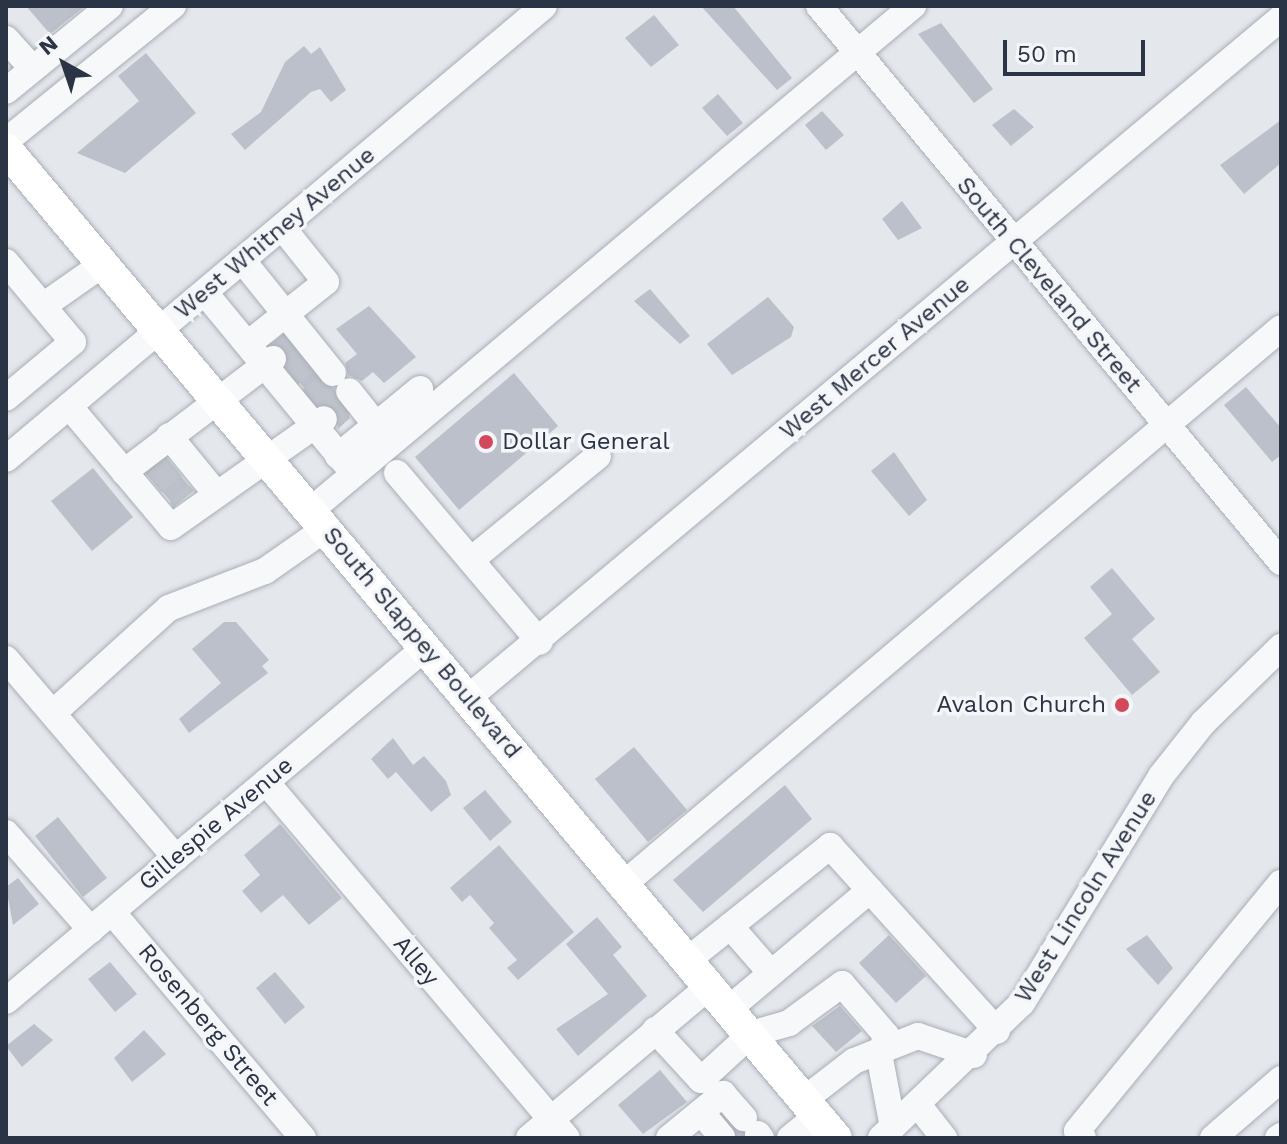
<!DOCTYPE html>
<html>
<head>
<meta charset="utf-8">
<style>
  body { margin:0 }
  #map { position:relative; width:1287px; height:1144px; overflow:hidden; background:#e4e7ec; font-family:"Work Sans",sans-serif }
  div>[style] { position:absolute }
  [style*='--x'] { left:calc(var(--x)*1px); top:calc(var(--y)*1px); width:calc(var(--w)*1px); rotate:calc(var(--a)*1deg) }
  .building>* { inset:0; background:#bbc0ca }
  .minor-tunnel>* { height:26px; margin-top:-13px; transform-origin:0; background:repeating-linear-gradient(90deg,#bfc3cb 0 26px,transparent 0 39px) }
  .roads { filter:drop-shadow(0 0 2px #a9aeb7) drop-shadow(0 0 2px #a9aeb7) }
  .minor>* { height:26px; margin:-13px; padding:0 13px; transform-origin:13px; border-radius:13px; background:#f7f8fa }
  .major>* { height:32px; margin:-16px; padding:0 16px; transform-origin:16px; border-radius:16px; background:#fff }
  .dots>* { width:22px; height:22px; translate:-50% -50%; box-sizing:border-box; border:4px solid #f4f6f9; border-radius:50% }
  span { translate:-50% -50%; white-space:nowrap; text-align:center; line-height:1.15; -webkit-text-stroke:7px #f4f6f9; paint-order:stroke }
  .street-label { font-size:24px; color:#2b3445 }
  .poi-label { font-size:24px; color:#2b3445 }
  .left { translate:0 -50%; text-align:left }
  .right { translate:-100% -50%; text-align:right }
  .frame { position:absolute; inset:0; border:8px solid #2b3445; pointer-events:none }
  .north { position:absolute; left:24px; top:24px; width:80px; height:80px; -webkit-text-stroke:6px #f4f6f9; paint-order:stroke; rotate:320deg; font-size:22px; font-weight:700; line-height:32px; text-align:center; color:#2b3445 }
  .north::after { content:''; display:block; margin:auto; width:28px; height:36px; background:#2b3445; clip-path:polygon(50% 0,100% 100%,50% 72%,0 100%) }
  .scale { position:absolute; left:1003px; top:40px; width:142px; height:36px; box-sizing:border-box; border:4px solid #2b3445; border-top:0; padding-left:10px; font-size:24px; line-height:28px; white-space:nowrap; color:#2b3445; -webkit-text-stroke:6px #f4f6f9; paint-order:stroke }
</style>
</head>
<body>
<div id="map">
  <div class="building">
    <i style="clip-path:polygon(26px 6px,85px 6px,50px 34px)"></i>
    <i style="clip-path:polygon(701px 6px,733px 6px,792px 78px,777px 90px)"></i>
    <i style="clip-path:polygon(654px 15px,679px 45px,651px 67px,625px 38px)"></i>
    <i style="clip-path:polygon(941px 23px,993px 89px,974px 103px,918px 34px)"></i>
    <i style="clip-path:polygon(304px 46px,311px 54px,320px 47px,346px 90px,331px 102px,320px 89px,311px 92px,245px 150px,231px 134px,261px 112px,285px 62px)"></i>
    <i style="clip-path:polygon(146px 53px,196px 113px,125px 173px,77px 153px,139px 101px,118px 76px)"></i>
    <i style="clip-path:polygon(718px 94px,743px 123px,727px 136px,702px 108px)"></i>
    <i style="clip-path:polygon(1014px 109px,1034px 127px,1011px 146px,992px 125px)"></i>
    <i style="clip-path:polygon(822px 111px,844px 135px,826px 150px,805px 125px)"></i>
    <i style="clip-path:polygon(1281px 120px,1281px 163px,1244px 194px,1220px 165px)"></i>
    <i style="clip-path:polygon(902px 201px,922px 228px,898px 240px,882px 219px)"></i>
    <i style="clip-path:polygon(650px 289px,690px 336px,680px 344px,634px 301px)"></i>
    <i style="clip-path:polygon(768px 297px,794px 327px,791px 337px,732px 375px,707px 344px)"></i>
    <i style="clip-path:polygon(369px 306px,416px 357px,384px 383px,373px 372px,362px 381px,348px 375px,345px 363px,357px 354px,336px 329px)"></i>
    <i style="clip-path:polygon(283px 336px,334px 389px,350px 418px,338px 429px,337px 409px,318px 405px,287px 367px,286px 350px,274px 343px)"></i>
    <i style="clip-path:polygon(514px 373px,558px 426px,459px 510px,415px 457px)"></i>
    <i style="clip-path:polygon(1246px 387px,1281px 428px,1281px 455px,1272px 462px,1224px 405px)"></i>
    <i style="clip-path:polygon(894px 452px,927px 500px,909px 516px,871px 471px)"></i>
    <i style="clip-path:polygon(167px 459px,193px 491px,174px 505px,147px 474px)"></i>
    <i style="clip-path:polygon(93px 468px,133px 517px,92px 551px,51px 501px)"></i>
    <i style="clip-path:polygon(1112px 568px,1155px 619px,1132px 639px,1160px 672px,1132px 695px,1084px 638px,1112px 614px,1090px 587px)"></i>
    <i style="clip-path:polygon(224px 622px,236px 622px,269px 660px,262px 666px,268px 673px,189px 733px,179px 719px,221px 683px,192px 649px)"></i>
    <i style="clip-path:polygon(393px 738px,413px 765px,424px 756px,446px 781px,451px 795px,431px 812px,396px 772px,388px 779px,371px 759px)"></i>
    <i style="clip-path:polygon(634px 747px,687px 810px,648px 842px,595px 779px)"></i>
    <i style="clip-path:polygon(785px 785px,812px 819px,703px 912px,673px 880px)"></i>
    <i style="clip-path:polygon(485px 790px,512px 822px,490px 841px,463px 808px)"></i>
    <i style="clip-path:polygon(58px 817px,107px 878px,83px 897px,35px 836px)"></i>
    <i style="clip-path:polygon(280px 824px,342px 898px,309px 925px,283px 895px,261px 913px,242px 891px,260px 875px,244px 855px)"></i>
    <i style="clip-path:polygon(499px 845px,574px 932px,518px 980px,507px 968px,517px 960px,489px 928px,494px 923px,470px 895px,462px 902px,450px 888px)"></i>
    <i style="clip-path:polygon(18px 878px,39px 904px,13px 925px,6px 887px)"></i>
    <i style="clip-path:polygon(597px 917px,622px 947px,613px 955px,647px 996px,578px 1056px,556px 1029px,608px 994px,566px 944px)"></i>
    <i style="clip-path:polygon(889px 935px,926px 976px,896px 1003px,859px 963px)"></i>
    <i style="clip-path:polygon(1147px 935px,1173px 968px,1158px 985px,1126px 949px)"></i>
    <i style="clip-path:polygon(110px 962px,137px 994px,115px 1012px,88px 979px)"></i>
    <i style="clip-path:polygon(275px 972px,305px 1007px,285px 1024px,256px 988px)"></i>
    <i style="clip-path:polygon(840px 1006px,862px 1031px,836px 1052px,812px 1026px)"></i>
    <i style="clip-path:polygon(34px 1024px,53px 1040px,22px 1067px,6px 1046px)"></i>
    <i style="clip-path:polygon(144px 1030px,166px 1054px,132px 1082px,114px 1058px)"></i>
    <i style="clip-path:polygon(660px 1070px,687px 1102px,643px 1134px,618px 1105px)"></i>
  </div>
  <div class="minor-tunnel">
    <i style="--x:273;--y:359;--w:27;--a:-39"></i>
    <i style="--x:288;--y:376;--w:26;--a:-39"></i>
    <i style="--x:309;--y:401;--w:37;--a:-38"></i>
    <i style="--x:324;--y:419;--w:25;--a:-40"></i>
    <i style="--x:155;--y:464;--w:45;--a:50.4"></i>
    <i style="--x:733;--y:1127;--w:14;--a:51"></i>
  </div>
  <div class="roads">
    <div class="minor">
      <i style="--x:819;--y:6;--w:723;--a:50.28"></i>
      <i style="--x:6;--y:39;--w:40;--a:48"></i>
      <i style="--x:6;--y:91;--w:134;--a:-39.3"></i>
      <i style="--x:6;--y:141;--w:215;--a:-39"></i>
      <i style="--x:242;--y:260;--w:145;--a:51.2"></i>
      <i style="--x:6;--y:262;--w:104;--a:50.1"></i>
      <i style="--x:73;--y:342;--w:87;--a:140.1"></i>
      <i style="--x:205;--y:293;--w:234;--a:50.5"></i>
      <i style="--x:43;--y:306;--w:73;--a:-35"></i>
      <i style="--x:249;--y:343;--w:98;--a:-38.4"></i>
      <i style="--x:326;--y:282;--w:70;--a:-128.7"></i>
      <i style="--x:69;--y:406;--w:158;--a:49.9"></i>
      <i style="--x:171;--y:527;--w:187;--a:-35.2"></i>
      <i style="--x:376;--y:425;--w:57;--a:-39.3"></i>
      <i style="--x:169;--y:436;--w:71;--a:50.7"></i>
      <i style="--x:338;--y:456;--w:49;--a:-39.2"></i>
      <i style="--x:376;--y:425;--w:43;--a:-128.5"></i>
      <i style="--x:6;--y:459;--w:703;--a:-40.1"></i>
      <i style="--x:124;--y:472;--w:187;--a:-37.2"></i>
      <i style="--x:397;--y:473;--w:221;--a:49.8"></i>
      <i style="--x:310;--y:511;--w:787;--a:-39.95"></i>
      <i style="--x:471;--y:560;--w:164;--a:-39.3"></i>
      <i style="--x:6;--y:659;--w:262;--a:49.5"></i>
      <i style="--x:468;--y:698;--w:1060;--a:-39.91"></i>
      <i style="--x:53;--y:713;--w:156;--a:-42.2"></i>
      <i style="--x:169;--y:608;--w:103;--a:-21.1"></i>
      <i style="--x:265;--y:571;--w:73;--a:-35"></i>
      <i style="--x:266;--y:782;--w:466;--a:49.8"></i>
      <i style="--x:6;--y:833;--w:129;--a:48.8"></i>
      <i style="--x:625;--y:883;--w:859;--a:-40.23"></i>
      <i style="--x:112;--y:912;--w:296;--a:49.8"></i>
      <i style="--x:730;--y:926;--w:62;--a:48.9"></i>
      <i style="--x:689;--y:959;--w:181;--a:-38.7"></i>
      <i style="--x:830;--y:846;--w:249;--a:47.9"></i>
      <i style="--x:6;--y:1001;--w:549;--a:-40.13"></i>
      <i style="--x:730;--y:1008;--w:183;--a:-40.1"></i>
      <i style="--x:655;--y:1030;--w:68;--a:47.4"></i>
      <i style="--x:701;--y:1080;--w:68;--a:-42.6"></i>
      <i style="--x:751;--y:1034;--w:40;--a:-16"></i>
      <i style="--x:789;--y:1023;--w:66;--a:-36.3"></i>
      <i style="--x:842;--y:984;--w:67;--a:49.2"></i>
      <i style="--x:886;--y:1035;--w:25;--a:104"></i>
      <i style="--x:880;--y:1059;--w:69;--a:79.2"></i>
      <i style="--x:805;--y:1099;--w:62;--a:-37.8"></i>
      <i style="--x:854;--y:1061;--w:69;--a:-21.3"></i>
      <i style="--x:918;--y:1036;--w:59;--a:18.7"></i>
      <i style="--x:919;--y:1106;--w:41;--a:52"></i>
      <i style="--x:701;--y:1112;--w:33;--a:50"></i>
      <i style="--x:758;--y:1134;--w:5;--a:53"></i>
      <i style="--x:529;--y:1138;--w:238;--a:-40.1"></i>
      <i style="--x:669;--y:1138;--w:70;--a:-39.2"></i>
      <i style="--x:723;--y:1094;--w:32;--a:49"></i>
      <i style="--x:790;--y:1138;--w:36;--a:-39"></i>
      <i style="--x:881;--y:1138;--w:195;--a:-43.8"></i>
      <i style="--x:1022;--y:1003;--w:266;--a:-58.5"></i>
      <i style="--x:1161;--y:776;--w:68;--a:-51.6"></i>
      <i style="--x:1203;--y:723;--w:109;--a:-44.3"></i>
      <i style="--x:1083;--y:1138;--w:9;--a:-131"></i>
      <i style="--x:1077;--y:1131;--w:321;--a:-50.6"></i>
      <i style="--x:1213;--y:1138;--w:90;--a:-40.9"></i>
      <i style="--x:1278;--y:1138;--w:4;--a:-34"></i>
    </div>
    <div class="major">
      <i style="--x:6;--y:149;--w:1291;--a:50"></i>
    </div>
  </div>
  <div class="dots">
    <i style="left:486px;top:442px;background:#d1495b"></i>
    <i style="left:1122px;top:705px;background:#d1495b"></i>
  </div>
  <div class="street-label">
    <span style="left:275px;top:233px;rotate:-40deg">West Whitney Avenue</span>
    <span style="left:1049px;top:285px;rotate:50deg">South Cleveland Street</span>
    <span style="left:875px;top:358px;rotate:-40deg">West Mercer Avenue</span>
    <span style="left:422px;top:643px;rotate:50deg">South Slappey Boulevard</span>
    <span style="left:216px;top:824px;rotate:-40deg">Gillespie Avenue</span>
    <span style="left:1086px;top:897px;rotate:-58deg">West Lincoln Avenue</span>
    <span style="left:416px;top:961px;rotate:50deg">Alley</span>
    <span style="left:208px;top:1025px;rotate:50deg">Rosenberg Street</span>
  </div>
  <div class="poi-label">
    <span class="left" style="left:502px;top:442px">Dollar General</span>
    <span class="right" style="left:1106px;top:705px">Avalon Church</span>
  </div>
  <div class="frame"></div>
  <div class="north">N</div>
  <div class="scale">50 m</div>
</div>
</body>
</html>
